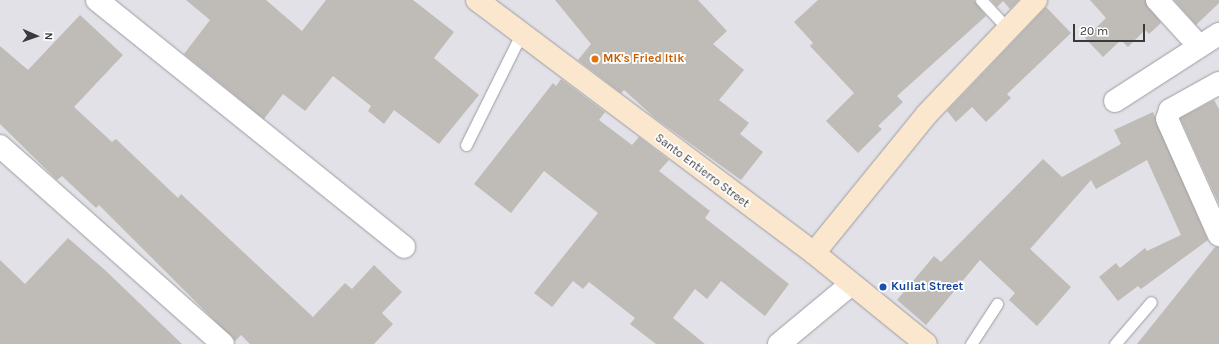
<!DOCTYPE html>
<html>
<head>
<meta charset="utf-8">
<style>
  body { margin:0 }
  #map { position:relative; width:1219px; height:344px; overflow:hidden; background:#e1e1e7; font-family:Karla,sans-serif }
  div>[style] { position:absolute }
  [style*='--x'] { left:calc(var(--x)*1px); top:calc(var(--y)*1px); width:calc(var(--w)*1px); rotate:calc(var(--a)*1deg) }
  .building>* { inset:0; background:#bfbbb6 }
  .roads { filter:drop-shadow(0 0 1px #9c9ca2) drop-shadow(0 0 1px #9c9ca2) }
  .lane>* { height:11px; margin:-5.5px; padding:0 5.5px; transform-origin:5.5px; border-radius:5.5px; background:#fff }
  .street>* { height:22px; margin:-11px; padding:0 11px; transform-origin:11px; border-radius:11px; background:#fff }
  .secondary>* { height:22px; margin:-11px; padding:0 11px; transform-origin:11px; border-radius:11px; background:#fae7cd }
  .dots>* { width:11px; height:11px; translate:-50% -50%; box-sizing:border-box; border:2px solid #fff; border-radius:50% }
  span { translate:-50% -50%; white-space:nowrap; text-align:center; line-height:1.15; -webkit-text-stroke:3.5px #fff; paint-order:stroke }
  .food-label { font-size:12px; color:#c56008; font-weight:700 }
  .left { translate:0 -50%; text-align:left }
  .street-label { font-size:12px; color:#3a3a3c }
  .transit-label { font-size:12px; color:#164399; font-weight:700 }
  .north { position:absolute; left:16px; top:16px; width:40px; height:40px; -webkit-text-stroke:3px #fff; paint-order:stroke; rotate:92deg; font-size:11px; font-weight:700; line-height:16px; text-align:center; color:#3a3a3c }
  .north::after { content:''; display:block; margin:auto; width:14px; height:18px; background:#3a3a3c; clip-path:polygon(50% 0,100% 100%,50% 72%,0 100%) }
  .scale { position:absolute; left:1073px; top:24px; width:72px; height:18px; box-sizing:border-box; border:2px solid #3a3a3c; border-top:0; padding-left:5px; font-size:12px; line-height:14px; white-space:nowrap; color:#3a3a3c; -webkit-text-stroke:3px #fff; paint-order:stroke }
</style>
</head>
<body>
<div id="map">
  <div class="building">
    <i style="clip-path:polygon(186px 0,266px 0,302px 31px,326px 0,413px 0,454px 32px,434px 58px,479px 95px,439px 144px,394px 110px,384px 124px,368px 111px,371px 106px,333px 76px,305px 111px,283px 94px,264px 119px,184px 54px,210px 20px)"></i>
    <i style="clip-path:polygon(555px 0,698px 0,727px 31px,713px 44px,744px 70px,719px 100px,749px 123px,740px 134px,763px 152px,741px 180px,655px 118px,624px 90px,621px 93px,578px 60px,591px 44px)"></i>
    <i style="clip-path:polygon(818px 0,974px 0,986px 16px,897px 96px,903px 102px,878px 126px,882px 129px,858px 153px,826px 121px,854px 93px,810px 46px,813px 43px,794px 22px)"></i>
    <i style="clip-path:polygon(991px 0,1019px 0,1010px 9px,1003px 1px,997px 7px)"></i>
    <i style="clip-path:polygon(1090px 0,1145px 0,1161px 23px,1149px 34px,1145px 30px,1128px 47px,1121px 40px,1103px 57px,1085px 38px,1106px 18px)"></i>
    <i style="clip-path:polygon(1174px 0,1219px 0,1219px 3px,1196px 25px)"></i>
    <i style="clip-path:polygon(1046px 7px,1071px 33px,1007px 94px,1011px 98px,986px 122px,972px 107px,956px 122px,947px 111px)"></i>
    <i style="clip-path:polygon(80px 15px,123px 55px,74px 107px,112px 142px,116px 139px,178px 198px,181px 194px,313px 317px,345px 283px,352px 289px,374px 265px,402px 292px,382px 313px,393px 324px,374px 344px,250px 344px,241px 335px,235px 341px,99px 205px,96px 208px,62px 176px,57px 180px,0 124px,0 46px,28px 70px)"></i>
    <i style="clip-path:polygon(561px 79px,605px 112px,599px 120px,632px 145px,639px 137px,669px 160px,659px 171px,710px 211px,705px 218px,789px 284px,765px 316px,721px 281px,707px 299px,695px 289px,673px 318px,705px 344px,656px 344px,630px 324px,635px 318px,589px 282px,583px 289px,573px 281px,552px 307px,534px 293px,598px 213px,544px 171px,511px 213px,474px 184px,553px 83px,556px 86px)"></i>
    <i style="clip-path:polygon(1214px 100px,1219px 109px,1219px 204px,1180px 118px)"></i>
    <i style="clip-path:polygon(1153px 112px,1208px 240px,1141px 289px,1138px 286px,1118px 301px,1099px 277px,1116px 263px,1120px 268px,1145px 248px,1147px 251px,1181px 235px,1147px 160px,1096px 189px,1091px 180px,1030px 249px,1071px 287px,1037px 326px,1009px 300px,1015px 293px,980px 260px,926px 325px,897px 300px,934px 256px,941px 262px,1043px 159px,1062px 177px,1121px 144px,1114px 130px)"></i>
    <i style="clip-path:polygon(68px 238px,106px 271px,182px 344px,0 344px,0 260px,25px 284px)"></i>
    <i style="clip-path:polygon(1215px 247px,1219px 247px,1219px 344px,1137px 344px)"></i>
  </div>
  <div class="roads">
    <div class="lane">
      <i style="--x:981;--y:0;--w:38;--a:47"></i>
      <i style="--x:466;--y:145;--w:124;--a:-63.6"></i>
      <i style="--x:971;--y:344;--w:48;--a:-57"></i>
      <i style="--x:1115;--y:344;--w:55;--a:-49.4"></i>
    </div>
    <div class="street">
      <i style="--x:97;--y:0;--w:394;--a:38.8"></i>
      <i style="--x:1157;--y:0;--w:62;--a:47.6"></i>
      <i style="--x:1219;--y:83;--w:56;--a:151.1"></i>
      <i style="--x:1170;--y:110;--w:9;--a:108"></i>
      <i style="--x:1167;--y:119;--w:127;--a:65.9"></i>
      <i style="--x:1115;--y:101;--w:124;--a:-32.8"></i>
      <i style="--x:0;--y:146;--w:298;--a:41.6"></i>
      <i style="--x:779;--y:344;--w:92;--a:-39.7"></i>
    </div>
    <div class="secondary">
      <i style="--x:477;--y:0;--w:421;--a:36.9"></i>
      <i style="--x:814;--y:253;--w:144;--a:39.1"></i>
      <i style="--x:814;--y:253;--w:179;--a:-50.9"></i>
      <i style="--x:927;--y:114;--w:158;--a:-46.3"></i>
    </div>
  </div>
  <div class="dots">
    <i style="left:595px;top:59px;background:#e8710a"></i>
    <i style="left:883px;top:287px;background:#1a4fb4"></i>
  </div>
  <div class="food-label">
    <span class="left" style="left:603px;top:59px">MK's Fried Itik</span>
  </div>
  <div class="street-label">
    <span style="left:702px;top:171px;rotate:37deg">Santo Entierro Street</span>
  </div>
  <div class="transit-label">
    <span class="left" style="left:891px;top:287px">Kuliat Street</span>
  </div>
  <div class="north">N</div>
  <div class="scale">20 m</div>
</div>
</body>
</html>
